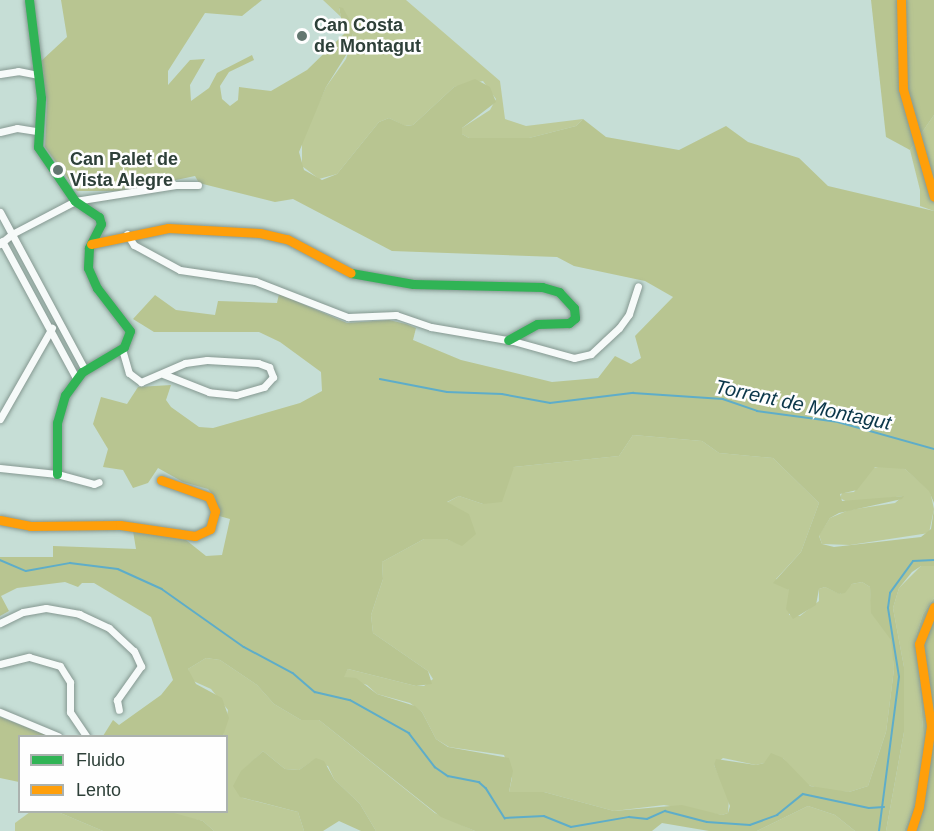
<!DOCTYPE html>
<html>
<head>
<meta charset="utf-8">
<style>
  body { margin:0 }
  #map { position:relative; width:934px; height:831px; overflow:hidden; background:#c6ded6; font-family:Arial,sans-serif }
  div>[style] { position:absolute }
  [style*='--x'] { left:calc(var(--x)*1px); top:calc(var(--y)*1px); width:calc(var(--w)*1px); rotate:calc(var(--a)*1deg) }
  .green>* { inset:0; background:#bdca98 }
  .forest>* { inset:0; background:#b8c591 }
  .stream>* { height:1.5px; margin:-0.75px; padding:0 0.75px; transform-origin:0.75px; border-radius:0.75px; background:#5eadc9 }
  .roads { filter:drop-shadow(0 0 2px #859891) drop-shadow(0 0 2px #859891) }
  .street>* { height:7px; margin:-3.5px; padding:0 3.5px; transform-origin:3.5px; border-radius:3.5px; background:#f6faf9 }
  .fast>* { height:9px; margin:-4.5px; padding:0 4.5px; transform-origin:4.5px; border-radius:4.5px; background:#30b455 }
  .slow>* { height:9px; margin:-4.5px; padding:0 4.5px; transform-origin:4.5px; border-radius:4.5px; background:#ff9f0a }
  .dots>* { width:16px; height:16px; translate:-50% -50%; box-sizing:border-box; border:3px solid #fefefe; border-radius:50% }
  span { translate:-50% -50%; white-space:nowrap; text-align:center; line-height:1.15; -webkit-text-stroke:5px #fefefe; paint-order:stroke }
  .poi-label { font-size:18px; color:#2e4039; font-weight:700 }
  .left { translate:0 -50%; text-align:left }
  .water-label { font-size:20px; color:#0b374a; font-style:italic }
  .legend { position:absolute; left:18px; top:735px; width:210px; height:78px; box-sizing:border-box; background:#fefefe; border:2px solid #abb2af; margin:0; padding:8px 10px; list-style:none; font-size:18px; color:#2e4039 }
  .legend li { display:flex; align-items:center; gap:12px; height:30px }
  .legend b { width:30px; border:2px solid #abb2af }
</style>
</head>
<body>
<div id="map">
  <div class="green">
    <i style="clip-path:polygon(323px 0,406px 0,500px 81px,505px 119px,526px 126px,583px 119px,576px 126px,529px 138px,469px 138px,462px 134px,462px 128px,490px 110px,496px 99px,483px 81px,454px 87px,413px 125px,405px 126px,389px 118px,379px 122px,337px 174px,319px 179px,302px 166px,302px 140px,326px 87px,346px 59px,353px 36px,343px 9px,339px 8px,341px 17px)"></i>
    <i style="clip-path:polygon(934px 115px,934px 211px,920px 206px,920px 190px,910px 150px)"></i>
    <i style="clip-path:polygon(633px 435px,702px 441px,719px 453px,773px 458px,819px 503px,801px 552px,776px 579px,789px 590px,789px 615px,800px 616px,819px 601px,819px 589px,825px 587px,840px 594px,852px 584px,862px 582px,870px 587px,872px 613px,892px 640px,894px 669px,886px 732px,868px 786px,849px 792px,829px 791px,804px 784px,783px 758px,756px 765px,723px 758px,714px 765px,729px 799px,728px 813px,722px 815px,664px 805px,614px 811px,544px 792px,509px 792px,512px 778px,504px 755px,449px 747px,436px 739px,422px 712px,410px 703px,377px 694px,367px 685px,343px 677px,348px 669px,416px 686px,424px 686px,433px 679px,428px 671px,373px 633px,371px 615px,383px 579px,382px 562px,424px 539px,446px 539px,462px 545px,446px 503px,459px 496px,483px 504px,514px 467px,619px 456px)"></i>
    <i style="clip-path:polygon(891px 465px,905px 469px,930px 491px,934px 509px,929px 533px,850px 545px,822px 544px,819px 535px,830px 518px,849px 510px,895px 503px,903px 496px,849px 503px,840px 498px,842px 493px,854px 492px,872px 468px)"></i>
    <i style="clip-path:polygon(921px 566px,934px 566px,934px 598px,923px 614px,916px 636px,924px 742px,917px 799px,904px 831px,886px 831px,904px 732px,904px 667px,893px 608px,899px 588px)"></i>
    <i style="clip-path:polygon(206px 658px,220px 660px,257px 685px,274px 704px,301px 720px,319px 720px,435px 813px,475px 831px,376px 831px,360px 804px,334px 779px,328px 766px,311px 762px,299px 770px,285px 769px,263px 751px,242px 771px,234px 786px,243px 798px,298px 812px,304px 831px,214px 831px,203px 821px,161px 812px,226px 812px,226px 736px,223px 736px,228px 710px,211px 689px,191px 680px,188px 669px)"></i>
    <i style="clip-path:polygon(808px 806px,835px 815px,855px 831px,757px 831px)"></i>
    <i style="clip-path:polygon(30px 812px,58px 812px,103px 831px,15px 831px,15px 823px)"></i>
  </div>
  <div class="forest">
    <i style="clip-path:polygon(evenodd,61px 0,262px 0,242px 16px,205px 13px,168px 71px,168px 85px,190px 60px,205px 59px,190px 85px,191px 101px,209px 88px,217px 73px,252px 55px,254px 60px,229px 72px,220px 86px,222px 99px,230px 106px,238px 100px,239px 87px,271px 91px,307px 70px,344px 34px,339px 7px,343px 8px,352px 24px,353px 44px,326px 87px,299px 152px,304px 170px,322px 180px,337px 174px,379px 122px,389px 118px,406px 126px,413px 125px,454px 87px,475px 79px,490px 87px,496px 102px,462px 128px,462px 134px,469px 138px,529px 138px,576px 126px,583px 119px,606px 137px,679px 150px,726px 126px,748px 142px,799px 158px,828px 186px,934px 211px,934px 503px,929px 491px,905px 469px,875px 467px,857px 490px,840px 494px,842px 501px,904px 496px,902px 499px,839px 513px,830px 518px,819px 536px,822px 544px,834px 547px,921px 537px,931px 529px,934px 509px,934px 566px,921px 566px,912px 572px,899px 588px,893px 608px,904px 667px,904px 732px,886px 831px,855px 831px,835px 815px,808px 806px,757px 831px,709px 831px,662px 823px,652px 831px,475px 831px,441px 817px,319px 720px,301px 720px,274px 704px,257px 685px,220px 660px,206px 658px,188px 669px,196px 684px,222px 698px,229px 718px,223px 736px,103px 736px,113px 720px,119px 725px,161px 695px,173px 680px,151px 617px,94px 583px,82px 583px,78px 587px,65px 582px,17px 588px,1px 596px,9px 611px,0 616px,0 557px,53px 557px,53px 546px,136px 549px,133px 531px,186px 540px,206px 556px,222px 555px,230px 519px,219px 516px,215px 497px,208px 489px,183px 482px,158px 468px,148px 483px,133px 488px,123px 470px,103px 467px,108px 449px,93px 424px,101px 397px,127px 404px,138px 387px,171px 385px,166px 400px,171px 407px,199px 427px,213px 428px,300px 403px,322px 391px,321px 372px,280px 342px,259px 332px,154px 332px,133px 319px,155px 295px,176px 310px,215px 315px,218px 301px,277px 303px,279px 294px,347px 323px,389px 320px,406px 324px,416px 328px,413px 340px,461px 360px,552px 382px,598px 378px,615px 356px,631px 364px,641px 358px,635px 336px,673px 297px,645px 281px,574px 266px,557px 257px,392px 251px,293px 199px,275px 202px,199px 183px,195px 176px,124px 191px,77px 191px,45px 147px,47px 102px,40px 62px,67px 37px,61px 0,633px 435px,702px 441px,719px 453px,773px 458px,819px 503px,801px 552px,773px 583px,789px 590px,786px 609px,793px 619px,816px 605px,819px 589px,825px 587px,839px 594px,845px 593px,852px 584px,862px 582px,870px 587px,871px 613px,891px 640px,894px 669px,886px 732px,868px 786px,849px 792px,810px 786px,783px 758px,771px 753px,764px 763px,756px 765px,716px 759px,714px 765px,730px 806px,728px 813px,722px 815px,682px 805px,614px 811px,544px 792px,509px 792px,513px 771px,509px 758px,448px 747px,436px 739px,422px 712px,415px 706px,377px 694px,356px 678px,344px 677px,348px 669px,416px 686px,432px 684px,428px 671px,373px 633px,371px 615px,383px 579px,382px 562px,424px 539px,446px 539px,462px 546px,476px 534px,469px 514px,447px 502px,459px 496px,483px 504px,502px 502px,514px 467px,619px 456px,633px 435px)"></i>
    <i style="clip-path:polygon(871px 0,934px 0,934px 115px,910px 150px,886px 137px)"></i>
    <i style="clip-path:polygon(934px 598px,934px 831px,904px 831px,917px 799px,924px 742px,916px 636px,923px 614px)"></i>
    <i style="clip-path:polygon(0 717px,49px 736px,20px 736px,19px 782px,0 778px)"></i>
    <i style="clip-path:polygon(263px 751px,285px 769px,299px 770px,316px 758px,324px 761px,334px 779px,360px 804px,376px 831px,361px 831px,339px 821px,323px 831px,304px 831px,298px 812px,240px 797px,233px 786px,241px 771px)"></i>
    <i style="clip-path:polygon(58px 812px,174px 813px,203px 821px,214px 831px,103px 831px)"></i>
  </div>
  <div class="stream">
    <i style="--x:380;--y:379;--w:68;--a:11"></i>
    <i style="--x:447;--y:392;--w:55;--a:2.1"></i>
    <i style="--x:502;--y:394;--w:49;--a:10.6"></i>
    <i style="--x:550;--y:403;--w:84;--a:-6.9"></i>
    <i style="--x:633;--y:393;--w:90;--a:3.8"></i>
    <i style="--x:723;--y:399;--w:36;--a:19"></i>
    <i style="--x:757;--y:411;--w:82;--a:7.7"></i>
    <i style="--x:838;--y:422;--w:100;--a:15.7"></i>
    <i style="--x:0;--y:560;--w:28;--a:23"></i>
    <i style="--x:26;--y:571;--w:45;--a:-10.3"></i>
    <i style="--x:70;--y:563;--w:48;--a:7.1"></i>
    <i style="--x:118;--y:569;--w:48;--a:24.4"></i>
    <i style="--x:162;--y:589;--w:100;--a:35.3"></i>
    <i style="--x:244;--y:647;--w:55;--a:28"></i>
    <i style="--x:293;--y:673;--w:29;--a:41"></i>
    <i style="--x:315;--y:692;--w:36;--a:13"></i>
    <i style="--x:350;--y:700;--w:68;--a:29.2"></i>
    <i style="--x:409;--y:733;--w:43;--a:52.6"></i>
    <i style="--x:435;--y:767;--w:16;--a:35"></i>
    <i style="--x:448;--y:776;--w:32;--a:11"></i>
    <i style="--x:479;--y:782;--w:9;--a:41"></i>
    <i style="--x:486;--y:788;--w:36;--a:58"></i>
    <i style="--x:505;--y:818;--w:39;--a:-3"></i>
    <i style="--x:544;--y:816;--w:29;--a:22"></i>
    <i style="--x:571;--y:827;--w:59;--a:-9.8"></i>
    <i style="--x:629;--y:817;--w:18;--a:6"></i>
    <i style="--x:647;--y:819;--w:20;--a:-24"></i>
    <i style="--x:665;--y:811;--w:43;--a:14.7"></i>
    <i style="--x:707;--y:822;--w:43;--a:4"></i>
    <i style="--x:750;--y:825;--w:29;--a:-20"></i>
    <i style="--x:777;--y:815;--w:33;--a:-39"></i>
    <i style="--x:803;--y:794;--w:67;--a:12"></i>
    <i style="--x:869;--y:808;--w:15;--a:-4"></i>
    <i style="--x:879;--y:831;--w:155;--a:-82.6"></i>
    <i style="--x:899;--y:677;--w:70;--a:-99.1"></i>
    <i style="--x:888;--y:608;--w:15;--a:-82"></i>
    <i style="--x:890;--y:593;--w:39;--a:-54"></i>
    <i style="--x:913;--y:561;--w:21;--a:-3"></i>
  </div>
  <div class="roads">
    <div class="street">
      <i style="--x:0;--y:74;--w:18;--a:-9"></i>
      <i style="--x:18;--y:71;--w:20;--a:11"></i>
      <i style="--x:0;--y:132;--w:17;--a:-13"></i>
      <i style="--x:17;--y:128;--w:20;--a:9"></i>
      <i style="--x:0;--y:212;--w:179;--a:61.7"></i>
      <i style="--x:127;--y:234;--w:13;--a:58"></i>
      <i style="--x:134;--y:245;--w:52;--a:28.5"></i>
      <i style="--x:180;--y:270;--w:76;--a:8.3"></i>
      <i style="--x:255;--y:281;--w:100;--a:21.2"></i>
      <i style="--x:348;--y:317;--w:48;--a:-2.4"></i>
      <i style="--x:396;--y:315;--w:37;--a:19"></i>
      <i style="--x:431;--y:327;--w:83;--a:9.7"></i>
      <i style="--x:513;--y:341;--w:63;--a:15.6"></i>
      <i style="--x:574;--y:358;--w:17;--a:-13"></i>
      <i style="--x:591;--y:354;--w:38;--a:-43"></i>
      <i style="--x:619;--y:328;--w:17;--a:-54"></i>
      <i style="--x:629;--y:314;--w:29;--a:-72"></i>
      <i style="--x:2;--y:241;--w:156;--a:61.6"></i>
      <i style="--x:0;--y:244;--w:16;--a:-40"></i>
      <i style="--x:12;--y:234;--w:71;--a:-27.6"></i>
      <i style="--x:75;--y:201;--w:102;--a:-9"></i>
      <i style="--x:176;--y:185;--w:22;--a:0"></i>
      <i style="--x:122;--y:349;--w:25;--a:74"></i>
      <i style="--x:129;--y:373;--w:15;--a:37"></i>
      <i style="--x:141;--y:382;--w:48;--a:-23.4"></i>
      <i style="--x:185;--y:363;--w:22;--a:-8"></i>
      <i style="--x:207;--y:360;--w:51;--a:3.4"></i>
      <i style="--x:258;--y:363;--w:12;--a:20"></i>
      <i style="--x:269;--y:367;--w:11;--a:68"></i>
      <i style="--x:273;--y:377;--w:13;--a:132"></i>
      <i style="--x:264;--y:387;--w:29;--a:164"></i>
      <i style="--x:236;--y:395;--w:27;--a:-174"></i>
      <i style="--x:209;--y:392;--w:49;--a:-158.6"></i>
      <i style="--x:0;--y:419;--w:105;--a:-60.3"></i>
      <i style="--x:0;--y:468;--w:57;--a:6"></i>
      <i style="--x:57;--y:474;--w:38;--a:15"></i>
      <i style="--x:94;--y:484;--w:5;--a:-22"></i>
      <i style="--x:0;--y:623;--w:25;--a:-26"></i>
      <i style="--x:23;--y:612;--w:23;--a:-10"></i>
      <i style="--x:46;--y:608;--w:34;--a:10"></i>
      <i style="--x:79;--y:614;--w:33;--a:25"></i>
      <i style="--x:109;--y:628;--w:34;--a:43"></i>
      <i style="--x:134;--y:651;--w:17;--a:65"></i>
      <i style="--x:141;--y:666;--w:42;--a:125.2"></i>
      <i style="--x:117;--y:700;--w:10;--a:79"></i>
      <i style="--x:0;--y:664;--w:30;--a:-14"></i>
      <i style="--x:29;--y:657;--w:32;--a:16"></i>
      <i style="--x:60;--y:666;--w:19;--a:58"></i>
      <i style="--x:70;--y:682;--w:30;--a:90"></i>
      <i style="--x:70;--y:712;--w:29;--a:56"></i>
      <i style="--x:0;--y:712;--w:63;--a:22.5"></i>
    </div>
    <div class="fast">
      <i style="--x:29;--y:0;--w:99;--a:83"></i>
      <i style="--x:41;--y:98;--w:49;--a:93.5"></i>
      <i style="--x:38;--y:147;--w:65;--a:55.6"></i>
      <i style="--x:75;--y:201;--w:29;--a:34"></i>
      <i style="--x:99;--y:217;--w:7;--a:74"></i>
      <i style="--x:101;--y:224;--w:27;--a:117"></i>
      <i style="--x:89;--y:248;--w:20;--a:93"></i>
      <i style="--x:88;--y:268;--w:22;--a:66"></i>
      <i style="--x:97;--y:288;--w:54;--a:52.5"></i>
      <i style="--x:130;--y:331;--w:17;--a:111"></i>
      <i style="--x:124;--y:347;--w:49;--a:149.2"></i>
      <i style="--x:82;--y:372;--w:29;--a:126"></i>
      <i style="--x:65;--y:395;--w:29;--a:106"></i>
      <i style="--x:57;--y:423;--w:51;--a:90"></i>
      <i style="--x:351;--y:273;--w:63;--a:10.1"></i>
      <i style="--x:413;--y:284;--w:129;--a:1.3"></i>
      <i style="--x:542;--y:287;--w:18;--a:16"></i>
      <i style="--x:559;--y:292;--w:22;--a:47"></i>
      <i style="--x:574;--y:308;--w:10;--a:84"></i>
      <i style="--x:575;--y:318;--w:8;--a:140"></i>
      <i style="--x:569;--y:323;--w:32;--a:178"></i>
      <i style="--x:537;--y:324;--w:33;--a:151"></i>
    </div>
    <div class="slow">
      <i style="--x:901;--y:0;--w:89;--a:88.7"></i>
      <i style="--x:903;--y:89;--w:112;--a:74"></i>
      <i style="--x:91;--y:244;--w:79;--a:-11.7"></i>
      <i style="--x:168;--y:228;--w:92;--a:3.1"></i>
      <i style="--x:260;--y:233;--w:28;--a:13"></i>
      <i style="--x:287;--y:239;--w:72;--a:28"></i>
      <i style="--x:0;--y:520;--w:31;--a:11"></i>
      <i style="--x:30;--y:526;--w:90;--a:-0.6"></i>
      <i style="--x:120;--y:525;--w:76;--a:8.3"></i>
      <i style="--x:195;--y:536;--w:17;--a:-25"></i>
      <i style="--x:210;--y:529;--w:19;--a:-74"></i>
      <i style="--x:215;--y:511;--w:15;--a:-113"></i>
      <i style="--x:209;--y:497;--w:51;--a:-160.5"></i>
      <i style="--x:911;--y:831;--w:26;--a:-72"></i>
      <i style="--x:919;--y:806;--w:81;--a:-81.5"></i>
      <i style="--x:931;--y:726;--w:83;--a:-98.3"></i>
      <i style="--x:919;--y:644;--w:40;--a:-68"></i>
    </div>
  </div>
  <div class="dots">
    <i style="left:302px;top:36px;background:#637770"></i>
    <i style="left:58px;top:170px;background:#637770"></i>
  </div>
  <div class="poi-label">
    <span class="left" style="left:314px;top:36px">Can Costa<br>de Montagut</span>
    <span class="left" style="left:70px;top:170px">Can Palet de<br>Vista Alegre</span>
  </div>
  <div class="water-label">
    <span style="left:803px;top:405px;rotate:12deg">Torrent de Montagut</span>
  </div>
  <ul class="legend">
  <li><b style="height:8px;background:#30b455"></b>Fluido</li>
  <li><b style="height:8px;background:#ff9f0a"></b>Lento</li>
  </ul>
</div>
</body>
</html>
